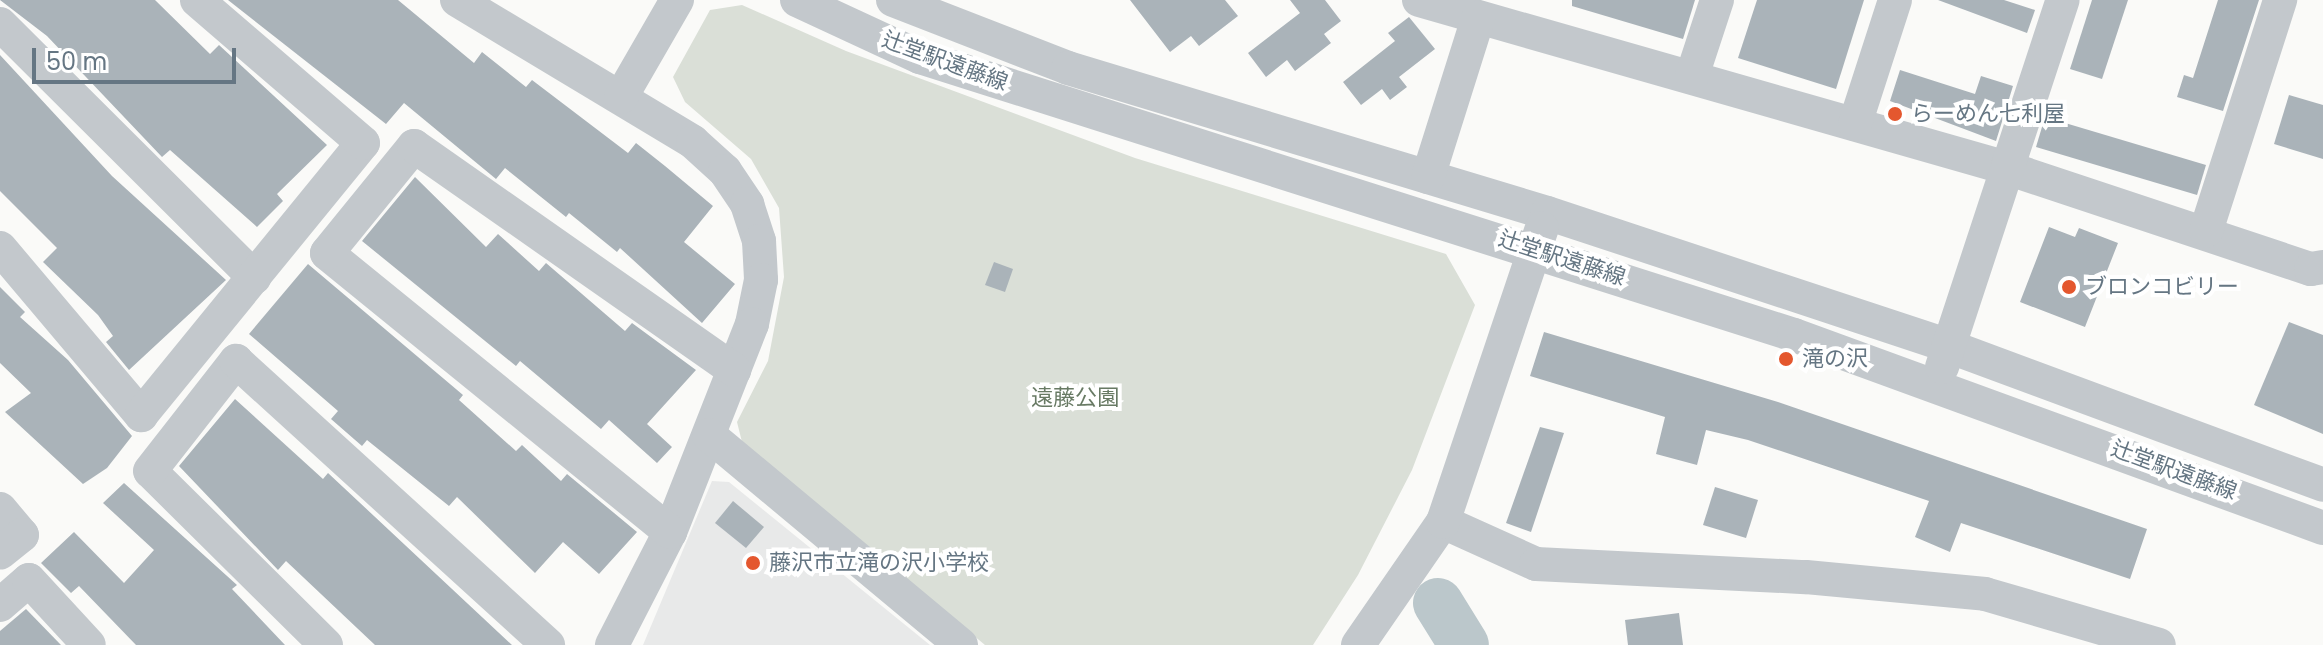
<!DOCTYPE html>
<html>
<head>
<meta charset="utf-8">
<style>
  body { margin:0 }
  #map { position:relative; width:2323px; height:645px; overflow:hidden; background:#fafaf8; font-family:Poppins,"Noto Sans JP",sans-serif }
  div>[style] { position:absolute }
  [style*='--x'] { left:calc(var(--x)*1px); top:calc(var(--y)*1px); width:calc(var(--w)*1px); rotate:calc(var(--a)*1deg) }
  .built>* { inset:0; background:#e8e9e9 }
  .green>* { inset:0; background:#dadfd7 }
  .river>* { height:50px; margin:-25px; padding:0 25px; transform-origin:25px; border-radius:25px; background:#bbc7cb }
  .building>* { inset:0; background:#aab3b9 }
  .minor>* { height:34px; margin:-17px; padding:0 17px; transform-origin:17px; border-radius:17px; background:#c3c8cc }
  .dots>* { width:22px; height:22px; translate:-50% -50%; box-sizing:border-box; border:4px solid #fff; border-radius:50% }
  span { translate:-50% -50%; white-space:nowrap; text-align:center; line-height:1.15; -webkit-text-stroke:8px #fff; paint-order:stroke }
  .street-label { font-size:22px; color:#657683 }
  .poi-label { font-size:22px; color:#657683 }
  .left { translate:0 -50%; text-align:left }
  .park-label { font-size:22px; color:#687a64 }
  .scale { position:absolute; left:32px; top:48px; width:204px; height:36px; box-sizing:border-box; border:4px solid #657683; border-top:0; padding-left:10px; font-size:24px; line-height:28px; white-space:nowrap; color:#657683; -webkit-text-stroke:6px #fff; paint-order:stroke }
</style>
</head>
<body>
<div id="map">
  <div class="built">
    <i style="clip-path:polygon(712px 481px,729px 482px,930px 645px,643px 645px)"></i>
  </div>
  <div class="green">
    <i style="clip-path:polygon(742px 5px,846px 51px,1135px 158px,1446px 254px,1475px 305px,1412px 470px,1358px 575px,1313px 645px,985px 645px,742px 442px,737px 422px,768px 361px,784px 277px,779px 208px,751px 159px,685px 102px,673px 77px,710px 10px)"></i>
  </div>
  <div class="river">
    <i style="--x:1438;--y:603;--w:49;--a:58.2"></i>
  </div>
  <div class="building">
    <i style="clip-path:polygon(0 0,155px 0,210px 54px,219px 45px,327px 145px,277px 194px,283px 201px,257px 227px,170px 150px,162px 157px,47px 36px)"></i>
    <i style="clip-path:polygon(228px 0,398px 0,474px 63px,482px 52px,526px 87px,532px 80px,628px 153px,636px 143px,665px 166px,713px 206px,684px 242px,735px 284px,702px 323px,620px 248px,617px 252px,569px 213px,566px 217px,505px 168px,496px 179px,404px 103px,386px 124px)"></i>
    <i style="clip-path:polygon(1130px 0,1225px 0,1238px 16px,1199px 46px,1191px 36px,1170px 52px)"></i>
    <i style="clip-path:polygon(1290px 0,1325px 0,1341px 21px,1324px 34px,1331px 43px,1295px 71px,1287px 60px,1266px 77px,1248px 53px,1300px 13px)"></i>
    <i style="clip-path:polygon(1572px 0,1695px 0,1683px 39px,1572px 6px)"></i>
    <i style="clip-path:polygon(1757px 0,1864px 0,1836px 89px,1738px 58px)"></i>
    <i style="clip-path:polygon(1938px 0,2004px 0,2035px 10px,2027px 33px)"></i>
    <i style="clip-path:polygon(2092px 0,2128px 0,2102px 79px,2070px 69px)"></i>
    <i style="clip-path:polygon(2218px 0,2259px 0,2223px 111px,2177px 97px,2184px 75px,2193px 78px)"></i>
    <i style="clip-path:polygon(1409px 17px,1435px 49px,1399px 77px,1407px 87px,1390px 100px,1382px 89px,1361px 105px,1343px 82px,1395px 41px,1388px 33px)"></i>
    <i style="clip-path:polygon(0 55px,112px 176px,226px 280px,129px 370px,106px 342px,113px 336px,98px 315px,43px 262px,57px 248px,0 191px)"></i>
    <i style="clip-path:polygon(1900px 70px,1975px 94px,1981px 76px,2013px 86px,1996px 141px,1890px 101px)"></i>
    <i style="clip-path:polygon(2289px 95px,2323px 105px,2323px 159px,2274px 144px)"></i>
    <i style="clip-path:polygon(2045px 117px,2206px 165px,2197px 195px,2036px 147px)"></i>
    <i style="clip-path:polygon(415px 177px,486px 247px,498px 234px,539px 271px,546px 263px,625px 331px,632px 323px,696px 370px,647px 424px,672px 447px,657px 463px,609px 420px,601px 429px,520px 361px,516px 366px,362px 241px)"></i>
    <i style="clip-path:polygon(2049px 227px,2075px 237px,2079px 228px,2118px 243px,2085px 327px,2020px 302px)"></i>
    <i style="clip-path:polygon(994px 262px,1013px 269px,1005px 292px,985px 285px)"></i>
    <i style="clip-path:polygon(308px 264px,463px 395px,459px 400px,516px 451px,522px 445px,561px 481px,567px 474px,637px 532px,599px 574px,563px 542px,535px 573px,457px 497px,449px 506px,367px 440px,362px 446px,331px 419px,338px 411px,249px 334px)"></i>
    <i style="clip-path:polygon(0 287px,25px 312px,20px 317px,68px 360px,132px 436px,107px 468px,83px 484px,5px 412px,31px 393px,0 363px)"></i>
    <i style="clip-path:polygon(2289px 322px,2323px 335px,2323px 434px,2254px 405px)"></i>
    <i style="clip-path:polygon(1544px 332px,1778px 402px,2147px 529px,2130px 579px,1961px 523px,1950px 552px,1915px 537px,1929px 501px,1748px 440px,1706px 430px,1697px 465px,1656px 454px,1665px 417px,1530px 376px)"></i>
    <i style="clip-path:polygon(235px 399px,323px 479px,328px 473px,512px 645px,375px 645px,286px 561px,278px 570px,179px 466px)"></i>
    <i style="clip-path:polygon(1540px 427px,1564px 433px,1531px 532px,1506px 523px)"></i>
    <i style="clip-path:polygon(124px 483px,237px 585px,232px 589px,285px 645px,136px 645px,79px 586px,71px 593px,41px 563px,74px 532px,124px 583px,154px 550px,103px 503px)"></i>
    <i style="clip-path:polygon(1715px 487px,1758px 500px,1746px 538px,1703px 525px)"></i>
    <i style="clip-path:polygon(733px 501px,764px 527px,746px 548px,715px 523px)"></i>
    <i style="clip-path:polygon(26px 609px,61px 645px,0 645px,0 631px)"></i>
    <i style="clip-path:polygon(1679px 613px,1683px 645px,1628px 645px,1625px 620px)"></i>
  </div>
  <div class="minor">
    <i style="--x:457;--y:0;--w:275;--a:31"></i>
    <i style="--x:693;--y:142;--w:43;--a:42.2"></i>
    <i style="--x:725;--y:171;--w:40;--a:56"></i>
    <i style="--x:747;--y:204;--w:39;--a:72"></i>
    <i style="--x:759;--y:241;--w:39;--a:87"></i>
    <i style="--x:761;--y:280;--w:45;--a:101.6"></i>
    <i style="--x:752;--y:324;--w:224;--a:111.5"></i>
    <i style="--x:670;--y:532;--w:127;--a:117.2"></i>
    <i style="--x:797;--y:0;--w:136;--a:24.9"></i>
    <i style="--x:920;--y:57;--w:917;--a:17.64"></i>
    <i style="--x:1794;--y:335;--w:563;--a:20.04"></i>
    <i style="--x:893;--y:0;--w:188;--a:21.2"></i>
    <i style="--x:1068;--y:68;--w:500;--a:16.84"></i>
    <i style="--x:1547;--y:213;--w:422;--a:18.3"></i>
    <i style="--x:1948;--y:346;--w:400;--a:20.3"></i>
    <i style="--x:1419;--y:0;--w:612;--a:15.95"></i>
    <i style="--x:2007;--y:168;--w:320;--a:18.4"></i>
    <i style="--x:2311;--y:269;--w:12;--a:-9"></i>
    <i style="--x:0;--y:24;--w:359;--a:44.9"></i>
    <i style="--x:1692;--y:76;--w:80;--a:-71.8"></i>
    <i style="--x:621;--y:97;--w:112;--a:-60"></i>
    <i style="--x:1855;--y:124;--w:130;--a:-72.1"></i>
    <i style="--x:1428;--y:177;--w:167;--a:-72.5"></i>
    <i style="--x:2206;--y:231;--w:243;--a:-72.2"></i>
    <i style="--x:0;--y:248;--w:219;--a:49.8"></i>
    <i style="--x:141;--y:415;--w:351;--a:-50.8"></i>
    <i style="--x:363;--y:143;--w:219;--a:-139.3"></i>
    <i style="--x:1942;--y:367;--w:386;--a:-71.8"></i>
    <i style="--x:709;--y:435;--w:328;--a:39.8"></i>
    <i style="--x:0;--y:509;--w:34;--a:50"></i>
    <i style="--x:22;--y:535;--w:28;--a:141"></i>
    <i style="--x:1443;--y:522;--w:102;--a:24.3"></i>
    <i style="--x:1536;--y:564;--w:270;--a:2.8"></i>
    <i style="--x:1806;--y:577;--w:180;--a:5.4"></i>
    <i style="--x:1985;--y:594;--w:181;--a:16.3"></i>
    <i style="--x:670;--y:532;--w:442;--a:-140.9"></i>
    <i style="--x:327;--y:253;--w:138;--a:-50.9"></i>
    <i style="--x:414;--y:146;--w:391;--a:35"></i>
    <i style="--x:0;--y:605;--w:38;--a:-41"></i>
    <i style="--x:29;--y:580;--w:88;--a:47.3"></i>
    <i style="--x:326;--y:645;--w:247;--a:-135.3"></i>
    <i style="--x:150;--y:471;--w:140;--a:-52"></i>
    <i style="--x:236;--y:361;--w:422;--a:42.3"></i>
    <i style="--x:1358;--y:645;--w:150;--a:-55.4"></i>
    <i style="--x:1443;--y:522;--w:310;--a:-71.4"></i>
  </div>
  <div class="dots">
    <i style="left:1895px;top:114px;background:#e4572e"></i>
    <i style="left:2069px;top:287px;background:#e4572e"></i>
    <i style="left:1786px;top:359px;background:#e4572e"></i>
    <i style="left:753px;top:563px;background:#e4572e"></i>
  </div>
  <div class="street-label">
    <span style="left:945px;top:61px;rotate:20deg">辻堂駅遠藤線</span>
    <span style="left:1562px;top:258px;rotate:18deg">辻堂駅遠藤線</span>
    <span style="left:2174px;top:470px;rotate:20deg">辻堂駅遠藤線</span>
  </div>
  <div class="poi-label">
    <span class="left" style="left:1911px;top:114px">らーめん七利屋</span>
    <span class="left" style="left:2085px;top:287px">ブロンコビリー</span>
    <span class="left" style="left:1802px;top:359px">滝の沢</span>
    <span class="left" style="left:769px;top:563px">藤沢市立滝の沢小学校</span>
  </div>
  <div class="park-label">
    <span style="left:1075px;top:398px">遠藤公園</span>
  </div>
  <div class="scale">50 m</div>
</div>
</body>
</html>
